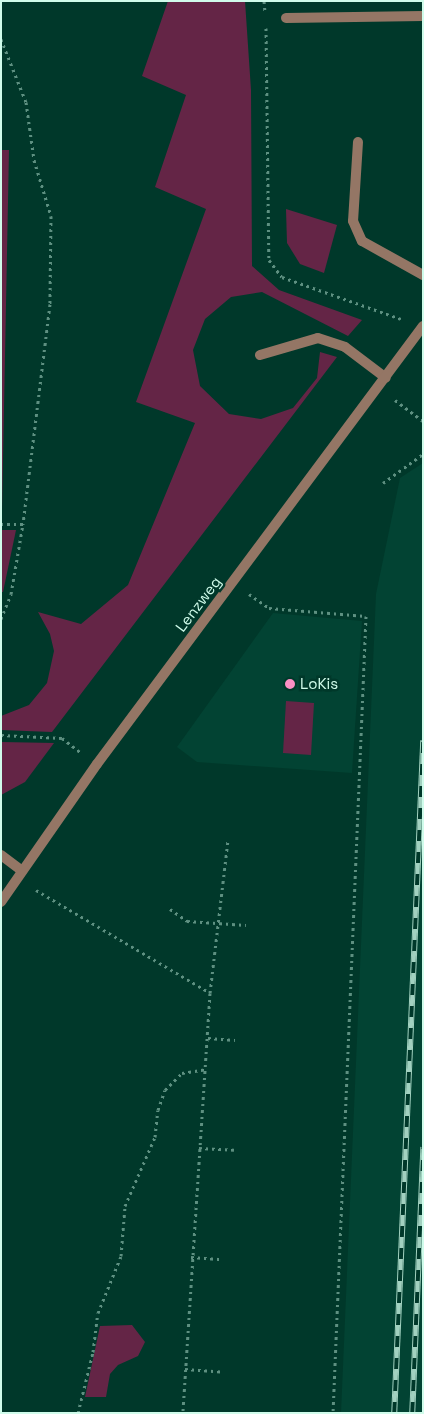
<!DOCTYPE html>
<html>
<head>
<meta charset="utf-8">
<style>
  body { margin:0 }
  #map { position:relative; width:424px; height:1414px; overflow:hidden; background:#00382a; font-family:"Space Grotesk",sans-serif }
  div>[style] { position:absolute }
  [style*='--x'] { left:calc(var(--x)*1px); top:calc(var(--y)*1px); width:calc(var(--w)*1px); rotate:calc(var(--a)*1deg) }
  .built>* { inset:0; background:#024333 }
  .green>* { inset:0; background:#642546 }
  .path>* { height:3px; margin-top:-1.5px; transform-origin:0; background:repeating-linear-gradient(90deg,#5e9081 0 2.5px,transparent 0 6.5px) }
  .service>* { height:10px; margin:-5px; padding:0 5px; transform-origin:5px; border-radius:5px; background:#947665 }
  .minor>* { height:10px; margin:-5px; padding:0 5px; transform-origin:5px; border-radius:5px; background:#947665 }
  .tertiary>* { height:10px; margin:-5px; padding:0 5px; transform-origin:5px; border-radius:5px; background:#947665 }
  .rail>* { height:5.5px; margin-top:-2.75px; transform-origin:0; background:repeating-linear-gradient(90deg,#00382a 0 11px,#a2d1c0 0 22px); box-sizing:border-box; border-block:1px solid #a2d1c0 }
  .dots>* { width:14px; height:14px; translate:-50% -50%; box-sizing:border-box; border:2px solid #00382a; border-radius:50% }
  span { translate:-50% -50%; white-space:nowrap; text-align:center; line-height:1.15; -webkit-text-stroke:5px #00382a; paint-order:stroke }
  .street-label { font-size:15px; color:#d0fceb }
  .poi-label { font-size:15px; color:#d0fceb }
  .left { translate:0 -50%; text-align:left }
  .frame { position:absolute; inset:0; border:2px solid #d0fceb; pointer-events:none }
</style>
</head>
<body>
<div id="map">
  <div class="built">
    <i style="clip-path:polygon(423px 463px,423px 1413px,341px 1413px,376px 594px,400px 478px)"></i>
    <i style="clip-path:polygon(273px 613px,362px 621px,352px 773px,197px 762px,177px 747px)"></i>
  </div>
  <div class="green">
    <i style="clip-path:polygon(168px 1px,245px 1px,251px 90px,252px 266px,279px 290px,362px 320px,348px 336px,262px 292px,231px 297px,205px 319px,193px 350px,200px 386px,229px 414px,261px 419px,293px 408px,317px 378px,320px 352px,337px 357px,52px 732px,1px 730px,1px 716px,29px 705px,47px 683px,54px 651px,50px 634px,38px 612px,81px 624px,128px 585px,195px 423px,136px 402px,206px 209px,155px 187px,186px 95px,142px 76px)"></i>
    <i style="clip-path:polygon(1px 150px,9px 150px,2px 511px,1px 511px)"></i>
    <i style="clip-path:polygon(286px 209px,337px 225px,324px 273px,300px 264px,287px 243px)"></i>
    <i style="clip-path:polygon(1px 530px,16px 530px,3px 592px,1px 592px)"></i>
    <i style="clip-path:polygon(286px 701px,314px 703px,311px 755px,283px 753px)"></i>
    <i style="clip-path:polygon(1px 742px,54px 743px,25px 782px,1px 795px)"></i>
    <i style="clip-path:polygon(132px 1325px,145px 1342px,138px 1356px,118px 1365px,110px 1374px,106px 1397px,85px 1397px,100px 1326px)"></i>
  </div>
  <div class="path">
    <i style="--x:264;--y:1;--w:11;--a:85"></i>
    <i style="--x:266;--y:28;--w:232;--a:89.3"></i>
    <i style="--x:269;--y:260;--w:21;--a:53"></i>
    <i style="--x:282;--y:277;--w:126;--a:19.4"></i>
    <i style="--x:1;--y:39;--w:68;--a:68.4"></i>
    <i style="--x:26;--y:102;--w:59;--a:82.1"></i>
    <i style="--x:34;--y:160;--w:59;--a:73.1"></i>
    <i style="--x:51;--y:216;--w:88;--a:90.7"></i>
    <i style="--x:50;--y:304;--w:222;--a:97"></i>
    <i style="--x:23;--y:524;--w:22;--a:180"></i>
    <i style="--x:395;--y:400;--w:35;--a:37"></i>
    <i style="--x:383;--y:483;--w:49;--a:-35.9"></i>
    <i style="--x:249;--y:594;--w:24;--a:35"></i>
    <i style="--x:269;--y:608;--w:97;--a:4.7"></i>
    <i style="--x:366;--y:616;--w:798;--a:92.37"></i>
    <i style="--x:1;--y:619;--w:27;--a:-68"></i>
    <i style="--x:11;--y:594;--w:71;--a:-80.3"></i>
    <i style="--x:1;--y:735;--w:61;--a:2.8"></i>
    <i style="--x:62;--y:738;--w:23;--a:38"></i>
    <i style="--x:36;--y:890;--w:202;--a:30.6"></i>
    <i style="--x:210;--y:993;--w:421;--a:93.7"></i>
    <i style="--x:170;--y:909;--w:21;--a:35"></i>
    <i style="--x:187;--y:921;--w:59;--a:3.9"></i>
    <i style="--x:210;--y:993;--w:155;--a:-83.3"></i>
    <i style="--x:208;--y:1038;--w:27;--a:4"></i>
    <i style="--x:199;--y:1148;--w:35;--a:3"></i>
    <i style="--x:191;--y:1257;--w:31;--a:4"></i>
    <i style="--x:185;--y:1369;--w:39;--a:4"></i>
    <i style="--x:78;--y:1413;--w:63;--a:-76.2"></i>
    <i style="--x:93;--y:1352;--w:39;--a:-83"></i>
    <i style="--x:98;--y:1313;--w:61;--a:-68"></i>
    <i style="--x:121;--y:1256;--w:50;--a:-85.4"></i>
    <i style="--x:125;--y:1206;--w:75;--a:-66.5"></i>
    <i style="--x:155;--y:1137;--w:27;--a:-84"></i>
    <i style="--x:158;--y:1110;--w:21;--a:-71"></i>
    <i style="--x:165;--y:1090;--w:24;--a:-45"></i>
    <i style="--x:182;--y:1073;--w:24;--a:-9"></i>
  </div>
  <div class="service">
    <i style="--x:358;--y:142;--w:79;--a:93.6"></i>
    <i style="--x:353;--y:221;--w:22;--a:66"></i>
    <i style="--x:362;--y:241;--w:70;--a:29.1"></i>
    <i style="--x:260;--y:355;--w:60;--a:-16.3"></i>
    <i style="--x:318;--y:338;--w:28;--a:18"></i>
    <i style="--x:345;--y:347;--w:51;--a:37.1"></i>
  </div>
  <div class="minor">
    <i style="--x:286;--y:18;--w:137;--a:-0.8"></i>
    <i style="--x:1;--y:855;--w:25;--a:37"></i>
  </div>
  <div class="tertiary">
    <i style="--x:1;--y:902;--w:168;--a:-55.2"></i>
    <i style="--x:97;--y:764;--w:546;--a:-53.34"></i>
  </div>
  <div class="rail">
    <i style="--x:394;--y:1413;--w:673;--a:-87.53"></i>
    <i style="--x:412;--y:1413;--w:266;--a:-87.6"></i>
  </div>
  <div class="dots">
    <i style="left:290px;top:684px;background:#fb8fc4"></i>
  </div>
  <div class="street-label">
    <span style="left:198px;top:604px;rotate:-53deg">Lenzweg</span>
  </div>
  <div class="poi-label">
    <span class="left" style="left:300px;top:684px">LoKis</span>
  </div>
  <div class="frame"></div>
</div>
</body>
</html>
